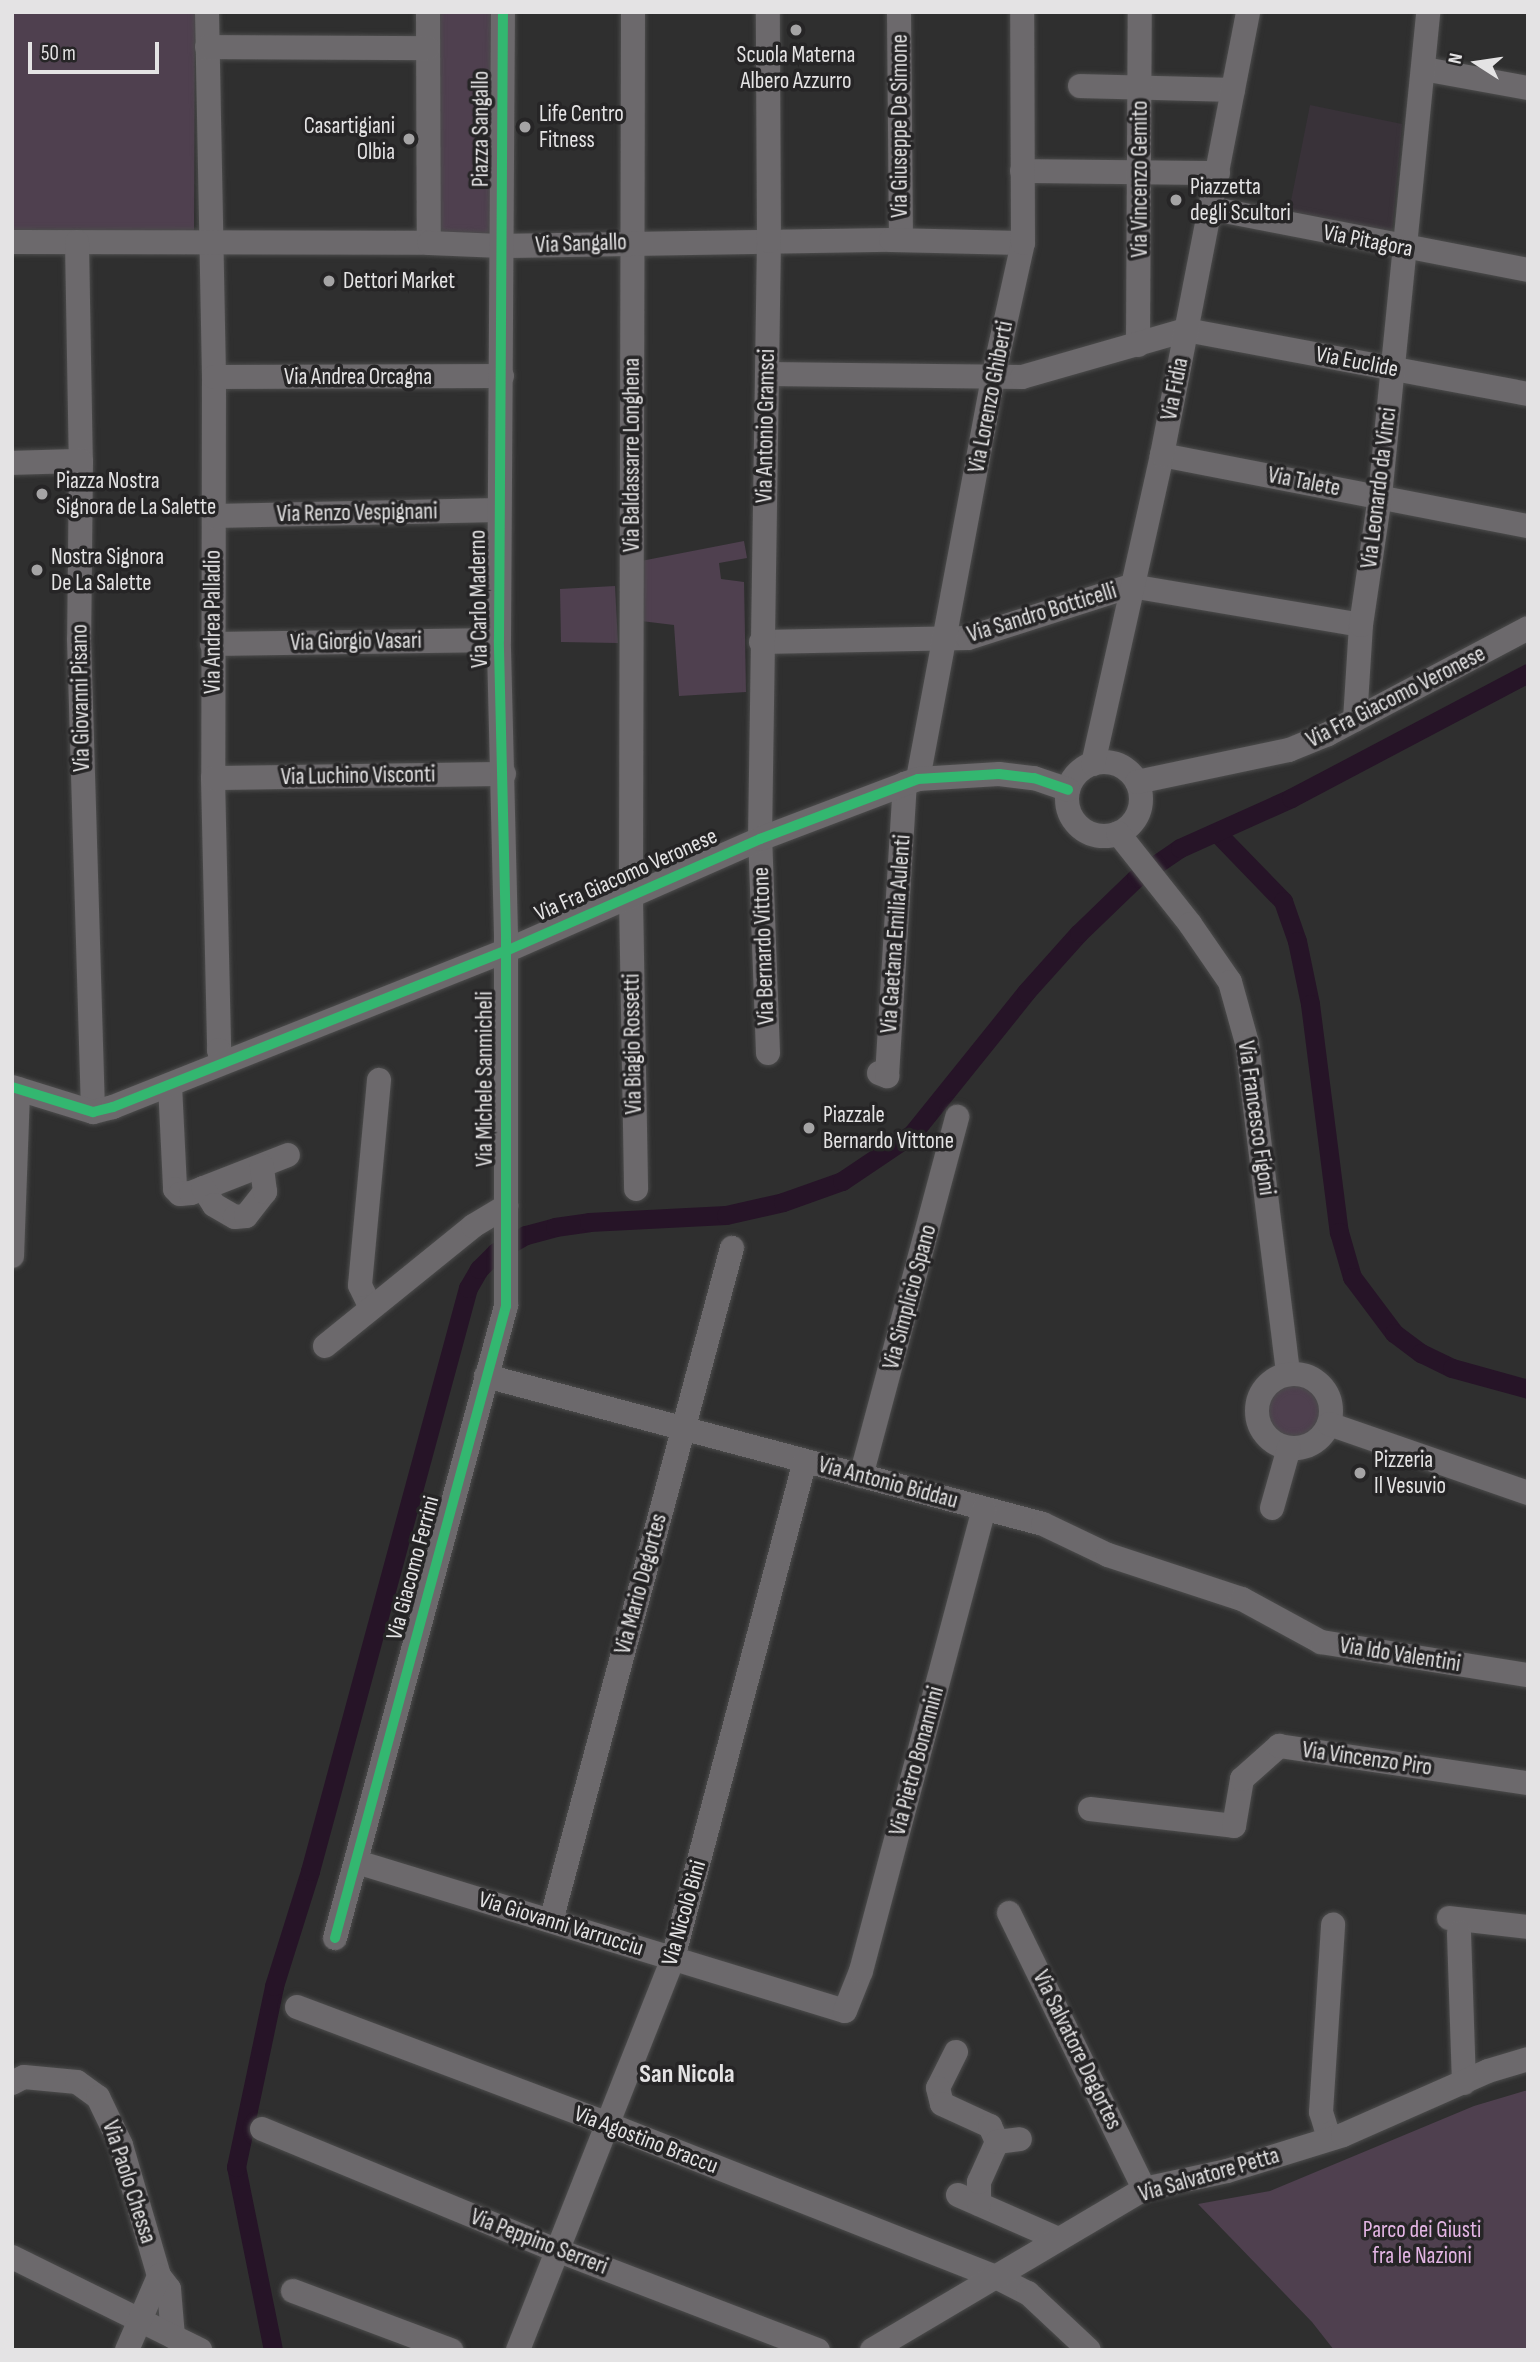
<!DOCTYPE html>
<html>
<head>
<meta charset="utf-8">
<style>
  body { margin:0 }
  #map { position:relative; width:1540px; height:2362px; overflow:hidden; background:#2f2f2f; font-family:"Sofia Sans Condensed",sans-serif }
  div>[style] { position:absolute }
  [style*='--x'] { left:calc(var(--x)*1px); top:calc(var(--y)*1px); width:calc(var(--w)*1px); rotate:calc(var(--a)*1deg) }
  .built>* { inset:0; background:#393239 }
  .green>* { inset:0; background:#4f404f }
  .round { border-radius:50% }
  .canal>* { height:19px; margin:-9.5px; padding:0 9.5px; transform-origin:9.5px; border-radius:9.5px; background:#261427 }
  .roads { filter:drop-shadow(0 0 2px #4c4c4c) drop-shadow(0 0 2px #4c4c4c) }
  .minor>* { height:24px; margin:-12px; padding:0 12px; transform-origin:12px; border-radius:12px; background:#6c696c }
  .minor>.ring { margin:-12px; padding:0; box-sizing:content-box; background:none; border:24px solid #6c696c; border-radius:50% }
  .cycleway>* { height:10px; margin:-5px; padding:0 5px; transform-origin:5px; border-radius:5px; background:#33b770 }
  .dots>* { width:19px; height:19px; translate:-50% -50%; box-sizing:border-box; border:4px solid #262526; border-radius:50% }
  span { translate:-50% -50%; white-space:nowrap; text-align:center; line-height:1.15; -webkit-text-stroke:7px #262526; paint-order:stroke }
  .poi-label { font-size:23px; color:#e4e3e4 }
  .left { translate:0 -50%; text-align:left }
  .right { translate:-100% -50%; text-align:right }
  .street-label { font-size:23px; color:#e4e3e4 }
  .park-label { font-size:23px; color:#e3b5e4 }
  .quarter-label { font-size:26px; color:#e4e3e4; font-weight:700 }
  .frame { position:absolute; inset:0; border:14px solid #e4e3e4; pointer-events:none }
  .north { position:absolute; left:1442px; top:28px; width:70px; height:70px; -webkit-text-stroke:5px #262526; paint-order:stroke; rotate:282deg; font-size:19px; font-weight:700; line-height:28px; text-align:center; color:#e4e3e4 }
  .north::after { content:''; display:block; margin:auto; width:24px; height:32px; background:#e4e3e4; clip-path:polygon(50% 0,100% 100%,50% 72%,0 100%) }
  .scale { position:absolute; left:28px; top:42px; width:131px; height:32px; box-sizing:border-box; border:4px solid #e4e3e4; border-top:0; padding-left:9px; font-size:21px; line-height:24px; white-space:nowrap; color:#e4e3e4; -webkit-text-stroke:5px #262526; paint-order:stroke }
</style>
</head>
<body>
<div id="map">
  <div class="built">
    <i style="clip-path:polygon(1310px 105px,1402px 124px,1392px 232px,1289px 211px)"></i>
  </div>
  <div class="green">
    <i style="clip-path:polygon(12px 12px,195px 12px,194px 232px,12px 232px)"></i>
    <i style="clip-path:polygon(436px 12px,495px 12px,492px 233px,438px 235px)"></i>
    <i style="clip-path:polygon(744px 541px,747px 558px,719px 563px,721px 579px,744px 582px,746px 692px,679px 696px,674px 625px,641px 621px,641px 561px)"></i>
    <i style="clip-path:polygon(615px 586px,618px 643px,561px 642px,560px 589px)"></i>
    <i class="round" style="left:1267px;top:1384px;width:54px;height:54px"></i>
    <i style="clip-path:polygon(1528px 2090px,1528px 2350px,1334px 2350px,1312px 2322px,1198px 2204px,1270px 2191px,1474px 2106px)"></i>
  </div>
  <div class="canal">
    <i style="--x:1217;--y:833;--w:95;--a:45.9"></i>
    <i style="--x:1283;--y:901;--w:42;--a:70.7"></i>
    <i style="--x:1297;--y:941;--w:64;--a:78.3"></i>
    <i style="--x:1310;--y:1004;--w:230;--a:82.8"></i>
    <i style="--x:1339;--y:1232;--w:47;--a:73.9"></i>
    <i style="--x:1352;--y:1277;--w:70;--a:53.1"></i>
    <i style="--x:1394;--y:1333;--w:34;--a:37"></i>
    <i style="--x:1421;--y:1353;--w:34;--a:26"></i>
    <i style="--x:1452;--y:1368;--w:79;--a:15.4"></i>
    <i style="--x:273;--y:2350;--w:187;--a:-101.4"></i>
    <i style="--x:236;--y:2167;--w:185;--a:-78.1"></i>
    <i style="--x:274;--y:1986;--w:121;--a:-72.6"></i>
    <i style="--x:310;--y:1871;--w:604;--a:-74.84"></i>
    <i style="--x:468;--y:1288;--w:22;--a:-60"></i>
    <i style="--x:479;--y:1269;--w:24;--a:-45"></i>
    <i style="--x:496;--y:1252;--w:34;--a:-30"></i>
    <i style="--x:526;--y:1235;--w:30;--a:-15"></i>
    <i style="--x:555;--y:1227;--w:34;--a:-8"></i>
    <i style="--x:589;--y:1222;--w:137;--a:-2.9"></i>
    <i style="--x:726;--y:1215;--w:58;--a:-12.8"></i>
    <i style="--x:783;--y:1202;--w:63;--a:-19.6"></i>
    <i style="--x:842;--y:1181;--w:84;--a:-33.9"></i>
    <i style="--x:912;--y:1134;--w:182;--a:-51.2"></i>
    <i style="--x:1026;--y:992;--w:79;--a:-48.1"></i>
    <i style="--x:1079;--y:933;--w:79;--a:-44"></i>
    <i style="--x:1136;--y:878;--w:53;--a:-34.3"></i>
    <i style="--x:1180;--y:848;--w:122;--a:-24.2"></i>
    <i style="--x:1291;--y:798;--w:268;--a:-27.8"></i>
  </div>
  <div class="roads">
    <div class="minor">
      <i style="--x:207;--y:12;--w:365;--a:88.9"></i>
      <i style="--x:214;--y:377;--w:401;--a:90.1"></i>
      <i style="--x:213;--y:778;--w:272;--a:88.7"></i>
      <i style="--x:219;--y:1050;--w:12;--a:76"></i>
      <i style="--x:428;--y:12;--w:231;--a:89.8"></i>
      <i style="--x:633;--y:12;--w:886;--a:90.13"></i>
      <i style="--x:631;--y:898;--w:291;--a:89"></i>
      <i style="--x:899;--y:12;--w:228;--a:89.5"></i>
      <i style="--x:207;--y:47;--w:221;--a:0.3"></i>
      <i style="--x:1424;--y:69;--w:106;--a:10.4"></i>
      <i style="--x:1080;--y:86;--w:153;--a:1.5"></i>
      <i style="--x:1022;--y:171;--w:196;--a:0.6"></i>
      <i style="--x:1209;--y:208;--w:325;--a:11"></i>
      <i style="--x:12;--y:242;--w:417;--a:0.1"></i>
      <i style="--x:429;--y:243;--w:72;--a:2.4"></i>
      <i style="--x:501;--y:246;--w:390;--a:-0.9"></i>
      <i style="--x:891;--y:240;--w:132;--a:1.3"></i>
      <i style="--x:77;--y:242;--w:219;--a:89"></i>
      <i style="--x:81;--y:461;--w:178;--a:90.6"></i>
      <i style="--x:79;--y:639;--w:473;--a:88.3"></i>
      <i style="--x:1138;--y:345;--w:333;--a:-89.7"></i>
      <i style="--x:767;--y:374;--w:255;--a:0.7"></i>
      <i style="--x:1022;--y:377;--w:171;--a:-16"></i>
      <i style="--x:1186;--y:330;--w:348;--a:10.6"></i>
      <i style="--x:214;--y:377;--w:288;--a:-0.2"></i>
      <i style="--x:1162;--y:455;--w:373;--a:11"></i>
      <i style="--x:12;--y:463;--w:69;--a:-1.7"></i>
      <i style="--x:214;--y:516;--w:285;--a:-1.2"></i>
      <i style="--x:761;--y:642;--w:207;--a:-1.1"></i>
      <i style="--x:968;--y:638;--w:171;--a:-17.7"></i>
      <i style="--x:1131;--y:586;--w:233;--a:9.6"></i>
      <i style="--x:212;--y:644;--w:287;--a:-0.8"></i>
      <i style="--x:1355;--y:720;--w:95;--a:-86.4"></i>
      <i style="--x:1361;--y:625;--w:130;--a:-81.6"></i>
      <i style="--x:1380;--y:496;--w:486;--a:-84.3"></i>
      <i class="ring" style="left:1067px;top:762px;width:50px;height:50px"></i>
      <i style="--x:1093;--y:764;--w:317;--a:-77.4"></i>
      <i style="--x:1162;--y:455;--w:451;--a:-79"></i>
      <i style="--x:213;--y:778;--w:291;--a:-0.8"></i>
      <i style="--x:918;--y:779;--w:408;--a:-79.4"></i>
      <i style="--x:993;--y:378;--w:138;--a:-77.5"></i>
      <i style="--x:1023;--y:243;--w:231;--a:-90.2"></i>
      <i style="--x:1137;--y:782;--w:155;--a:-11.9"></i>
      <i style="--x:1289;--y:750;--w:42;--a:-22.3"></i>
      <i style="--x:1328;--y:734;--w:226;--a:-27.9"></i>
      <i style="--x:1118;--y:833;--w:116;--a:51.6"></i>
      <i style="--x:1190;--y:924;--w:70;--a:55.4"></i>
      <i style="--x:1230;--y:982;--w:63;--a:74.4"></i>
      <i style="--x:1247;--y:1043;--w:334;--a:82.9"></i>
      <i style="--x:768;--y:1053;--w:214;--a:-92.1"></i>
      <i style="--x:760;--y:839;--w:598;--a:-89.14"></i>
      <i style="--x:769;--y:241;--w:229;--a:-90.3"></i>
      <i style="--x:879;--y:1073;--w:9;--a:21"></i>
      <i style="--x:887;--y:1076;--w:293;--a:-86.5"></i>
      <i style="--x:170;--y:1085;--w:104;--a:87.2"></i>
      <i style="--x:175;--y:1189;--w:7;--a:45"></i>
      <i style="--x:180;--y:1194;--w:11;--a:-5"></i>
      <i style="--x:191;--y:1193;--w:104;--a:-21.4"></i>
      <i style="--x:12;--y:1087;--w:85;--a:17.2"></i>
      <i style="--x:93;--y:1112;--w:21;--a:-14"></i>
      <i style="--x:113;--y:1107;--w:423;--a:-21.7"></i>
      <i style="--x:506;--y:951;--w:278;--a:-23.8"></i>
      <i style="--x:760;--y:839;--w:169;--a:-20.8"></i>
      <i style="--x:918;--y:779;--w:81;--a:-3.5"></i>
      <i style="--x:999;--y:774;--w:35;--a:7"></i>
      <i style="--x:1034;--y:778;--w:36;--a:19"></i>
      <i style="--x:203;--y:1188;--w:20;--a:57"></i>
      <i style="--x:214;--y:1205;--w:24;--a:30"></i>
      <i style="--x:235;--y:1217;--w:11;--a:-5"></i>
      <i style="--x:246;--y:1216;--w:31;--a:-52"></i>
      <i style="--x:265;--y:1192;--w:26;--a:-97"></i>
      <i style="--x:12;--y:1256;--w:167;--a:-87.9"></i>
      <i style="--x:371;--y:1308;--w:25;--a:-116"></i>
      <i style="--x:360;--y:1285;--w:206;--a:-84.7"></i>
      <i style="--x:325;--y:1346;--w:191;--a:-39"></i>
      <i style="--x:473;--y:1226;--w:39;--a:-31"></i>
      <i class="ring" style="left:1257px;top:1374px;width:50px;height:50px"></i>
      <i style="--x:486;--y:1376;--w:576;--a:14.88"></i>
      <i style="--x:1043;--y:1524;--w:72;--a:25.5"></i>
      <i style="--x:1108;--y:1555;--w:141;--a:18.2"></i>
      <i style="--x:1242;--y:1599;--w:90;--a:28.6"></i>
      <i style="--x:1321;--y:1642;--w:210;--a:9.1"></i>
      <i style="--x:1329;--y:1424;--w:211;--a:19.1"></i>
      <i style="--x:861;--y:1476;--w:372;--a:-75"></i>
      <i style="--x:1272;--y:1508;--w:62;--a:-74.2"></i>
      <i style="--x:1090;--y:1809;--w:145;--a:6.7"></i>
      <i style="--x:1234;--y:1826;--w:48;--a:-80.3"></i>
      <i style="--x:1242;--y:1779;--w:50;--a:-41.7"></i>
      <i style="--x:1279;--y:1746;--w:252;--a:8.5"></i>
      <i style="--x:357;--y:1862;--w:510;--a:16.98"></i>
      <i style="--x:845;--y:2011;--w:43;--a:-68.2"></i>
      <i style="--x:861;--y:1971;--w:478;--a:-75.1"></i>
      <i style="--x:1009;--y:1913;--w:307;--a:63.9"></i>
      <i style="--x:1449;--y:1918;--w:80;--a:6.5"></i>
      <i style="--x:551;--y:1921;--w:697;--a:-74.95"></i>
      <i style="--x:1459;--y:1933;--w:150;--a:88.1"></i>
      <i style="--x:335;--y:1938;--w:655;--a:-74.86"></i>
      <i style="--x:506;--y:1306;--w:371;--a:-90"></i>
      <i style="--x:506;--y:935;--w:295;--a:-91.4"></i>
      <i style="--x:499;--y:640;--w:628;--a:-89.64"></i>
      <i style="--x:297;--y:2007;--w:321;--a:20.6"></i>
      <i style="--x:597;--y:2120;--w:427;--a:21.5"></i>
      <i style="--x:994;--y:2276;--w:38;--a:27"></i>
      <i style="--x:1028;--y:2293;--w:83;--a:43.1"></i>
      <i style="--x:956;--y:2052;--w:40;--a:116.6"></i>
      <i style="--x:938;--y:2088;--w:16;--a:76"></i>
      <i style="--x:942;--y:2104;--w:53;--a:24.6"></i>
      <i style="--x:990;--y:2126;--w:17;--a:66"></i>
      <i style="--x:12;--y:2083;--w:13;--a:-27"></i>
      <i style="--x:24;--y:2077;--w:53;--a:5.4"></i>
      <i style="--x:77;--y:2082;--w:26;--a:36"></i>
      <i style="--x:98;--y:2097;--w:53;--a:64.4"></i>
      <i style="--x:121;--y:2145;--w:136;--a:73.8"></i>
      <i style="--x:159;--y:2276;--w:16;--a:52"></i>
      <i style="--x:169;--y:2289;--w:48;--a:85.2"></i>
      <i style="--x:262;--y:2129;--w:310;--a:22.4"></i>
      <i style="--x:549;--y:2247;--w:288;--a:21"></i>
      <i style="--x:1329;--y:2138;--w:27;--a:-107"></i>
      <i style="--x:1321;--y:2112;--w:188;--a:-86.3"></i>
      <i style="--x:958;--y:2195;--w:109;--a:23.7"></i>
      <i style="--x:979;--y:2204;--w:22;--a:-90"></i>
      <i style="--x:979;--y:2182;--w:44;--a:-65.8"></i>
      <i style="--x:997;--y:2142;--w:23;--a:-7"></i>
      <i style="--x:12;--y:2257;--w:210;--a:26.3"></i>
      <i style="--x:293;--y:2291;--w:169;--a:20.5"></i>
      <i style="--x:127;--y:2350;--w:81;--a:-66.6"></i>
      <i style="--x:518;--y:2350;--w:422;--a:-68.4"></i>
      <i style="--x:673;--y:1958;--w:514;--a:-75.13"></i>
      <i style="--x:872;--y:2350;--w:316;--a:-30.6"></i>
      <i style="--x:1144;--y:2189;--w:85;--a:-12.2"></i>
      <i style="--x:1227;--y:2171;--w:121;--a:-17.2"></i>
      <i style="--x:1343;--y:2135;--w:158;--a:-23.8"></i>
      <i style="--x:1488;--y:2071;--w:42;--a:-16.7"></i>
    </div>
  </div>
  <div class="cycleway">
    <i style="--x:12;--y:1087;--w:85;--a:17.2"></i>
    <i style="--x:93;--y:1112;--w:21;--a:-14"></i>
    <i style="--x:113;--y:1107;--w:423;--a:-21.7"></i>
    <i style="--x:506;--y:951;--w:278;--a:-23.8"></i>
    <i style="--x:760;--y:839;--w:169;--a:-20.8"></i>
    <i style="--x:918;--y:779;--w:81;--a:-3.5"></i>
    <i style="--x:999;--y:774;--w:35;--a:7"></i>
    <i style="--x:1034;--y:778;--w:36;--a:19"></i>
    <i style="--x:335;--y:1938;--w:655;--a:-74.86"></i>
    <i style="--x:506;--y:1306;--w:371;--a:-90"></i>
    <i style="--x:506;--y:935;--w:295;--a:-91.4"></i>
    <i style="--x:499;--y:640;--w:628;--a:-89.64"></i>
  </div>
  <div class="dots">
    <i style="left:796px;top:30px;background:#a5a4a5"></i>
    <i style="left:525px;top:127px;background:#a5a4a5"></i>
    <i style="left:409px;top:139px;background:#a5a4a5"></i>
    <i style="left:1176px;top:200px;background:#a5a4a5"></i>
    <i style="left:329px;top:281px;background:#a5a4a5"></i>
    <i style="left:42px;top:494px;background:#a5a4a5"></i>
    <i style="left:37px;top:570px;background:#a5a4a5"></i>
    <i style="left:809px;top:1128px;background:#a5a4a5"></i>
    <i style="left:1360px;top:1473px;background:#a5a4a5"></i>
  </div>
  <div class="poi-label">
    <span style="left:796px;top:68px">Scuola Materna<br>Albero Azzurro</span>
    <span class="left" style="left:539px;top:127px">Life Centro<br>Fitness</span>
    <span class="right" style="left:395px;top:139px">Casartigiani<br>Olbia</span>
    <span class="left" style="left:1190px;top:200px">Piazzetta<br>degli Scultori</span>
    <span class="left" style="left:343px;top:281px">Dettori Market</span>
    <span class="left" style="left:56px;top:494px">Piazza Nostra<br>Signora de La Salette</span>
    <span class="left" style="left:51px;top:570px">Nostra Signora<br>De La Salette</span>
    <span class="left" style="left:823px;top:1128px">Piazzale<br>Bernardo Vittone</span>
    <span class="left" style="left:1374px;top:1473px">Pizzeria<br>Il Vesuvio</span>
  </div>
  <div class="street-label">
    <span style="left:900px;top:126px;rotate:-90deg">Via Giuseppe De Simone</span>
    <span style="left:481px;top:129px;rotate:-90deg">Piazza Sangallo</span>
    <span style="left:1140px;top:179px;rotate:-90deg">Via Vincenzo Gemito</span>
    <span style="left:1368px;top:241px;rotate:11deg">Via Pitagora</span>
    <span style="left:581px;top:244px;rotate:-2deg">Via Sangallo</span>
    <span style="left:1357px;top:362px;rotate:11deg">Via Euclide</span>
    <span style="left:358px;top:377px">Via Andrea Orcagna</span>
    <span style="left:1175px;top:389px;rotate:-79deg">Via Fidia</span>
    <span style="left:991px;top:397px;rotate:-79deg">Via Lorenzo Ghiberti</span>
    <span style="left:766px;top:426px;rotate:-89deg">Via Antonio Gramsci</span>
    <span style="left:632px;top:455px;rotate:-90deg">Via Baldassarre Longhena</span>
    <span style="left:1304px;top:482px;rotate:11deg">Via Talete</span>
    <span style="left:1379px;top:488px;rotate:-83deg">Via Leonardo da Vinci</span>
    <span style="left:357px;top:513px;rotate:-1deg">Via Renzo Vespignani</span>
    <span style="left:479px;top:599px;rotate:-91deg">Via Carlo Maderno</span>
    <span style="left:1042px;top:613px;rotate:-17deg">Via Sandro Botticelli</span>
    <span style="left:213px;top:622px;rotate:-90deg">Via Andrea Palladio</span>
    <span style="left:356px;top:642px;rotate:-1deg">Via Giorgio Vasari</span>
    <span style="left:1396px;top:697px;rotate:-27deg">Via Fra Giacomo Veronese</span>
    <span style="left:81px;top:698px;rotate:-91deg">Via Giovanni Pisano</span>
    <span style="left:358px;top:776px;rotate:-1deg">Via Luchino Visconti</span>
    <span style="left:626px;top:875px;rotate:-24deg">Via Fra Giacomo Veronese</span>
    <span style="left:896px;top:934px;rotate:-86deg">Via Gaetana Emilia Aulenti</span>
    <span style="left:764px;top:946px;rotate:-92deg">Via Bernardo Vittone</span>
    <span style="left:633px;top:1044px;rotate:-91deg">Via Biagio Rossetti</span>
    <span style="left:485px;top:1079px;rotate:-90deg">Via Michele Sanmicheli</span>
    <span style="left:1256px;top:1118px;rotate:82deg">Via Francesco Figoni</span>
    <span style="left:910px;top:1297px;rotate:-75deg">Via Simplicio Spano</span>
    <span style="left:888px;top:1483px;rotate:15deg">Via Antonio Biddau</span>
    <span style="left:413px;top:1568px;rotate:-75deg">Via Giacomo Ferrini</span>
    <span style="left:641px;top:1584px;rotate:-75deg">Via Mario Degortes</span>
    <span style="left:1400px;top:1655px;rotate:9deg">Via Ido Valentini</span>
    <span style="left:1367px;top:1759px;rotate:8deg">Via Vincenzo Piro</span>
    <span style="left:917px;top:1761px;rotate:-75deg">Via Pietro Bonannini</span>
    <span style="left:684px;top:1913px;rotate:-74deg">Via Nicolò Bini</span>
    <span style="left:561px;top:1924px;rotate:17deg">Via Giovanni Varrucciu</span>
    <span style="left:1077px;top:2050px;rotate:64deg">Via Salvatore Degortes</span>
    <span style="left:646px;top:2140px;rotate:21deg">Via Agostino Braccu</span>
    <span style="left:1209px;top:2175px;rotate:-16deg">Via Salvatore Petta</span>
    <span style="left:129px;top:2182px;rotate:72deg">Via Paolo Chessa</span>
    <span style="left:539px;top:2242px;rotate:21deg">Via Peppino Serreri</span>
  </div>
  <div class="park-label">
    <span style="left:1422px;top:2243px">Parco dei Giusti<br>fra le Nazioni</span>
  </div>
  <div class="quarter-label">
    <span style="left:687px;top:2075px">San Nicola</span>
  </div>
  <div class="frame"></div>
  <div class="north">N</div>
  <div class="scale">50 m</div>
</div>
</body>
</html>
